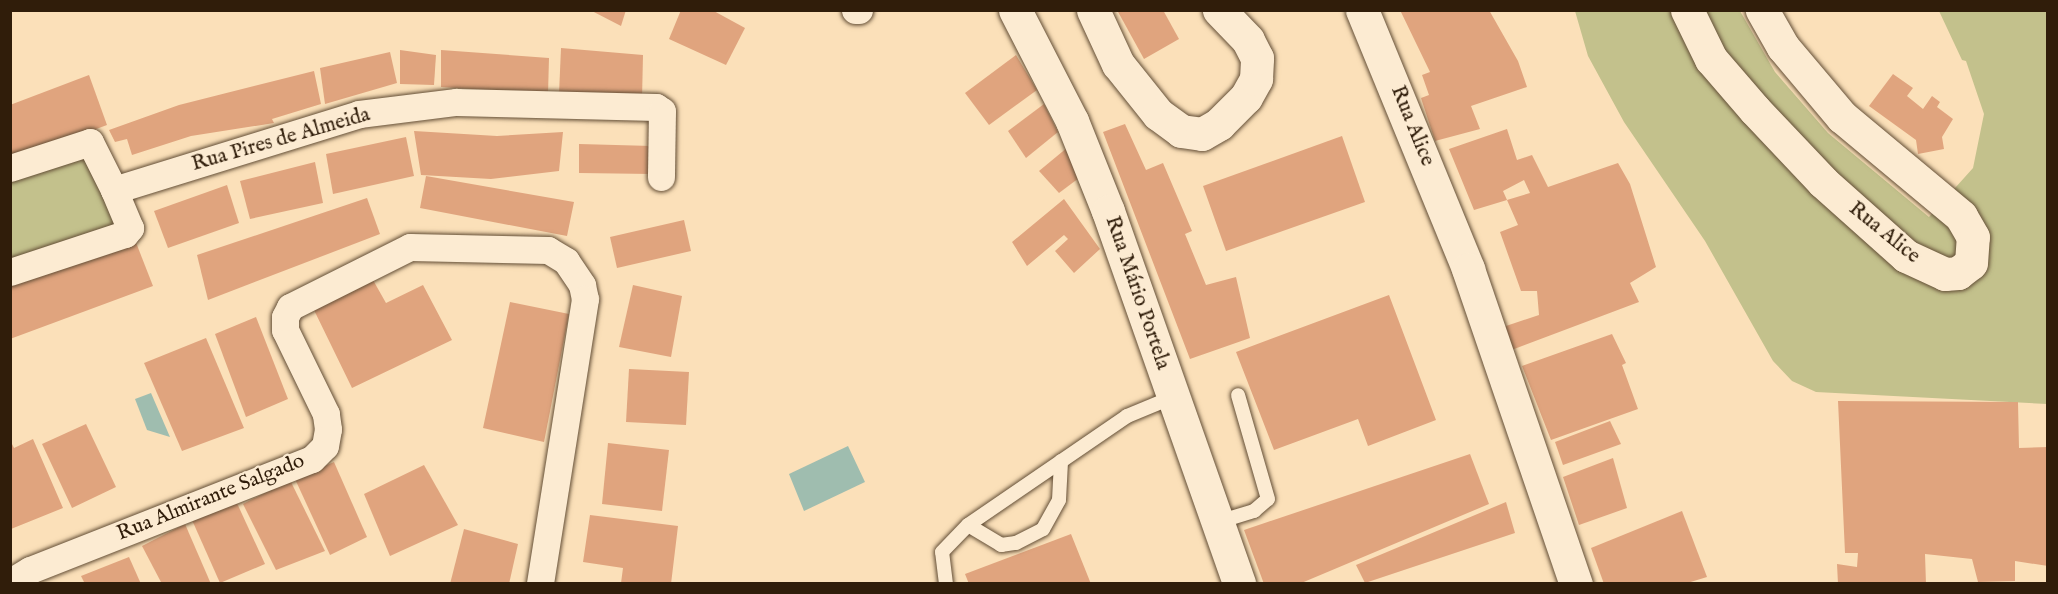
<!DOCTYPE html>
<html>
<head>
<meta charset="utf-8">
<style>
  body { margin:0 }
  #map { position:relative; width:2058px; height:594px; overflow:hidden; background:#fbe0b9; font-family:"IM FELL English",serif }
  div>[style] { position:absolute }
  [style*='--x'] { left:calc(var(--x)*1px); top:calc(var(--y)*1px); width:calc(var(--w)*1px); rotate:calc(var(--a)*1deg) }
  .green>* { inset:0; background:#c3c18c }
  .water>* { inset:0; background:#9fbdaf }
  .building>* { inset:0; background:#e0a47e }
  .roads { filter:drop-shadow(0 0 2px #634e36) drop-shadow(0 0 2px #634e36) }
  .service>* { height:14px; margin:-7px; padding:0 7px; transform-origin:7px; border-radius:7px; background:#fcebd2 }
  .minor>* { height:27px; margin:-13.5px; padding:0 13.5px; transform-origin:13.5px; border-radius:13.5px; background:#fcebd2 }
  .tertiary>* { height:33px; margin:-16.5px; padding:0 16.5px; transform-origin:16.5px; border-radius:16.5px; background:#fcebd2 }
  span { translate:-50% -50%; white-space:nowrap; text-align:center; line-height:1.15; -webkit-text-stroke:4.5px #fcebd2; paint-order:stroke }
  .street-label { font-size:21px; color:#301d0a }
  .frame { position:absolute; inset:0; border:12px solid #301d0a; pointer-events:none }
</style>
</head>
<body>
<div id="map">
  <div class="green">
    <i style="clip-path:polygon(1575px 11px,1740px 11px,1775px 72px,1828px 133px,1929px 217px,1973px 168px,1984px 114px,1966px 61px,1962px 60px,1939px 11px,2047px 11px,2047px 404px,1816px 392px,1792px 381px,1773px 361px,1705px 241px,1624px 122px,1588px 56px)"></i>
    <i style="clip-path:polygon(100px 141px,133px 225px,11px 271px,11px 172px)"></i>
  </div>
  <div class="water">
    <i style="clip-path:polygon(151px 393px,170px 437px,147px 430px,135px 399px)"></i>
    <i style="clip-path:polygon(848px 446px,865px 482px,804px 511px,789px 474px)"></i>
  </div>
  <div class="building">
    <i style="clip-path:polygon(590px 10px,626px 10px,621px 26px)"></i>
    <i style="clip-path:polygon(681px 10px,712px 10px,745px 28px,726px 65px,669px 39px)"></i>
    <i style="clip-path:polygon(1117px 10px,1163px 10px,1179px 39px,1144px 59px)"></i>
    <i style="clip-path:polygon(1400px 10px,1489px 10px,1518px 61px,1527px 87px,1471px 106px,1480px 129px,1435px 141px,1421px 98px,1429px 95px,1422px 75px,1430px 72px)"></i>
    <i style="clip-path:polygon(561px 48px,643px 55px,642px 99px,559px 94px)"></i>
    <i style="clip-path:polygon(400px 50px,436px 55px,434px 85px,400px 84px)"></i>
    <i style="clip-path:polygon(441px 50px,549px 58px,548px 94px,441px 87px)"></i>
    <i style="clip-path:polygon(390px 52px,397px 83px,325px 104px,320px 68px)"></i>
    <i style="clip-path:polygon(1016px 55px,1037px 90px,989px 125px,965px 93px)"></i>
    <i style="clip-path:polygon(314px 71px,321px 104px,272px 119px,274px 123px,191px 136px,132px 155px,127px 139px,115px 142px,109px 130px,179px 105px)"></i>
    <i style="clip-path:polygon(1893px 74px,1913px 88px,1907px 96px,1923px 109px,1932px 96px,1940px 102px,1937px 107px,1953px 119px,1942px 137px,1944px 149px,1918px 154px,1916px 140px,1869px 106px)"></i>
    <i style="clip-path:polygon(89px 75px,107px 125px,10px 161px,10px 105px)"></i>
    <i style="clip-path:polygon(1044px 104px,1058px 132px,1026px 158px,1008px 131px)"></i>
    <i style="clip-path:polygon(1125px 124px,1146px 170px,1163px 163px,1192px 231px,1185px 234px,1206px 285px,1236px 277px,1250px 338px,1190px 359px,1103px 132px)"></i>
    <i style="clip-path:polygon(1507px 129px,1517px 160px,1532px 155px,1548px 187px,1618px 163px,1630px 184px,1656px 267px,1630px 283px,1639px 302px,1509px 351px,1500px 328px,1539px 315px,1537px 291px,1521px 291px,1500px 232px,1518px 225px,1507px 200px,1530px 193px,1524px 180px,1503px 191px,1507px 200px,1474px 210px,1449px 149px)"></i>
    <i style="clip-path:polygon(414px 131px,497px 136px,563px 132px,559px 171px,491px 179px,421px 175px)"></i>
    <i style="clip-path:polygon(1342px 136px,1365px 202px,1226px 251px,1203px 186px)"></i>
    <i style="clip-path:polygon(406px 137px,414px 176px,333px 194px,326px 154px)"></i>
    <i style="clip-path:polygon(579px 144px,652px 146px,652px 174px,579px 173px)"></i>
    <i style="clip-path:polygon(1068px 147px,1079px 178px,1059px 193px,1039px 171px)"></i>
    <i style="clip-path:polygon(315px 162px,323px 203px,250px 219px,240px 181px)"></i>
    <i style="clip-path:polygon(426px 176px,574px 202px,567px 236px,420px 208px)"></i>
    <i style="clip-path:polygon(227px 185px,239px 223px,168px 248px,154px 211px)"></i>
    <i style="clip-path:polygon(367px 198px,380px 234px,208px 300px,197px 255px)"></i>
    <i style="clip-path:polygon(1064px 199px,1100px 249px,1074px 273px,1055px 251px,1068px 239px,1064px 235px,1027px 266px,1012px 242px)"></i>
    <i style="clip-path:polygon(684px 220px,691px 251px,617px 268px,610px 237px)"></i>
    <i style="clip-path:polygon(135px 240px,153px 286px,10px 339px,10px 286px)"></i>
    <i style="clip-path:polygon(373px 280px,386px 303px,423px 285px,452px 340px,352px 388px,313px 308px)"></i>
    <i style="clip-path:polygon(633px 285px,682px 296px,671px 357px,619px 347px)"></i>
    <i style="clip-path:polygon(1389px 295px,1436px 420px,1368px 446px,1358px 419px,1274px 450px,1236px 352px)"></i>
    <i style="clip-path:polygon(510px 302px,569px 314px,544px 442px,483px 428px)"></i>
    <i style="clip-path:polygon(256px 317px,288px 399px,246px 417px,215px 334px)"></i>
    <i style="clip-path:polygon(1612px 334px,1626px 363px,1622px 365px,1638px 409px,1551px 440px,1522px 366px)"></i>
    <i style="clip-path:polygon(206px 338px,244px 428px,182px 451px,144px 363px)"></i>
    <i style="clip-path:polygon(629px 369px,689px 372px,686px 425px,626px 422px)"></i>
    <i style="clip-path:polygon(1838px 401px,2018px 402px,2019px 448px,2048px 447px,2048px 566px,2015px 561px,2015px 581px,1978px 582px,1972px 559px,1925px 554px,1926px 584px,1838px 584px,1837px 564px,1857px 567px,1858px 553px,1845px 553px)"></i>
    <i style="clip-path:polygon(1610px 421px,1621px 444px,1563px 465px,1555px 442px)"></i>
    <i style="clip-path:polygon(86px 424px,116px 487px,72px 508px,42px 444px)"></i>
    <i style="clip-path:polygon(33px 439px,63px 508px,11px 529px,10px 440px,14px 448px)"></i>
    <i style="clip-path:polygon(608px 443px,669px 450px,662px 511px,602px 504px)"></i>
    <i style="clip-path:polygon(1470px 454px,1489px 504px,1299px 584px,1264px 584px,1244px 530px)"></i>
    <i style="clip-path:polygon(1613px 458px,1627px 508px,1579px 525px,1563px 477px)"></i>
    <i style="clip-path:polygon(334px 462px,367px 537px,330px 555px,295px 479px)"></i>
    <i style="clip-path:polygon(424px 465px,458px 525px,390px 556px,364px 494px)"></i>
    <i style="clip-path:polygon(290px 480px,325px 551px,276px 570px,243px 504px)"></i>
    <i style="clip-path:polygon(236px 501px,265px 564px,220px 583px,192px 520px)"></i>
    <i style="clip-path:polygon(1506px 502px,1515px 533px,1365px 583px,1356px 565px)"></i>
    <i style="clip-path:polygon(1682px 511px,1707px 577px,1684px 584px,1604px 584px,1591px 548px)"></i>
    <i style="clip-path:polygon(590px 515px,678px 526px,671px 584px,621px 583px,623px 568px,583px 562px)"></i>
    <i style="clip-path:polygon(185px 524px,211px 584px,162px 584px,142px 546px)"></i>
    <i style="clip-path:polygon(464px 529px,518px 544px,509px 584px,450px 584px)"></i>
    <i style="clip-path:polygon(1071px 534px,1091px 584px,969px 584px,965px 574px)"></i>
    <i style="clip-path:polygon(129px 557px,141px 584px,85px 584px,81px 576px)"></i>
  </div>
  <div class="roads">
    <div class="service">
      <i style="--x:1218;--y:522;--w:38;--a:-17"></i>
      <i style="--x:1254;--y:511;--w:18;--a:-41"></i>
      <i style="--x:1268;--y:499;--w:108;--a:-106.1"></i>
      <i style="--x:968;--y:525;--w:39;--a:31"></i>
      <i style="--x:1001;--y:545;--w:15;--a:-8"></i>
      <i style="--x:1016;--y:543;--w:30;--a:-27"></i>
      <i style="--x:1043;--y:529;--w:33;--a:-61"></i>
      <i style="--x:1059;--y:500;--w:39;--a:-87"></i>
      <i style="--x:946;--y:584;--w:32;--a:-97"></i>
      <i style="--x:942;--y:552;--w:37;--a:-46"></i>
      <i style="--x:968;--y:525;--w:193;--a:-34.4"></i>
      <i style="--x:1127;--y:416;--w:50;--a:-22.4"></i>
    </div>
    <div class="minor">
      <i style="--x:855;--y:10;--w:4;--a:0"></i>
      <i style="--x:10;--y:168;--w:84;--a:-18"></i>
      <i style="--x:90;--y:142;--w:54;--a:63.4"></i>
      <i style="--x:10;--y:272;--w:121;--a:-18.3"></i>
      <i style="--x:125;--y:234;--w:8;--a:-50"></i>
      <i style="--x:130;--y:228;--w:41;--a:-112.8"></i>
      <i style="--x:114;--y:190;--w:257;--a:-17.2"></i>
      <i style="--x:359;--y:114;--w:98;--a:-7.1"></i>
      <i style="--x:456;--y:102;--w:200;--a:1.4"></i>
      <i style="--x:656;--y:107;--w:7;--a:34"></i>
      <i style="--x:662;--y:111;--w:66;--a:90.9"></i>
      <i style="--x:10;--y:582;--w:23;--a:-31"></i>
      <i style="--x:30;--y:570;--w:303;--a:-21.5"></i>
      <i style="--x:312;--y:459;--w:18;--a:-45"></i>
      <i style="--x:325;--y:446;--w:17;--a:-80"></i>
      <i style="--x:328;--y:429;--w:15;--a:-98"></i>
      <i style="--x:326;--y:414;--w:93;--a:-116"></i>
      <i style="--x:285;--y:330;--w:13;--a:-90"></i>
      <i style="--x:285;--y:317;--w:11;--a:-63"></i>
      <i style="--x:290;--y:307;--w:134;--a:-26.6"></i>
      <i style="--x:410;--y:247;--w:138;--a:1.2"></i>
      <i style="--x:548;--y:250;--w:21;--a:31"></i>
      <i style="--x:566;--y:261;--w:29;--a:56"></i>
      <i style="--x:582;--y:285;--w:14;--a:78"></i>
      <i style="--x:585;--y:299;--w:289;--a:99"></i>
    </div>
    <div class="tertiary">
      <i style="--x:1015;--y:10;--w:125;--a:62.8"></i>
      <i style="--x:1072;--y:121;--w:97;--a:68.2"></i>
      <i style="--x:1108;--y:211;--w:395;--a:70.6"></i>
      <i style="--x:1093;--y:10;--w:60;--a:65.2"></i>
      <i style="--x:1118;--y:64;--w:64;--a:51.3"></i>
      <i style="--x:1158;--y:114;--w:29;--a:36"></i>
      <i style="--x:1181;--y:131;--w:21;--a:8"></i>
      <i style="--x:1202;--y:134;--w:20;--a:-30"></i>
      <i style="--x:1219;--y:124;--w:38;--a:-45"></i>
      <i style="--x:1246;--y:97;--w:21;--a:-61"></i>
      <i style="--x:1256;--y:79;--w:21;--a:-87"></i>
      <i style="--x:1257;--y:58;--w:20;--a:-117"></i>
      <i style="--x:1248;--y:40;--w:42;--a:-134"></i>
      <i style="--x:1362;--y:10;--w:280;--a:67.7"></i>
      <i style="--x:1468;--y:269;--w:333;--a:71.1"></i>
      <i style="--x:1687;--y:10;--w:55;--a:63.9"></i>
      <i style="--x:1711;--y:59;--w:67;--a:49.2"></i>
      <i style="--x:1755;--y:110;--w:99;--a:46.6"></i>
      <i style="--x:1823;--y:182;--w:111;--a:41.7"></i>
      <i style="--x:1906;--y:256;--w:43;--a:24.8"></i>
      <i style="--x:1945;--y:274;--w:13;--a:-4"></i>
      <i style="--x:1958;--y:273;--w:16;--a:-38"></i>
      <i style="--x:1971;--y:263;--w:26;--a:-86"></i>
      <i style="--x:1973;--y:237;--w:24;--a:-120"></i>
      <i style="--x:1961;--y:216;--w:155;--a:-140.2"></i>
      <i style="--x:1842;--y:117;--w:92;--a:-130.1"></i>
      <i style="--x:1783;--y:47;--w:43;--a:-119.6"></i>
    </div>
  </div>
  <div class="street-label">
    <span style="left:1412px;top:126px;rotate:68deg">Rua Alice</span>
    <span style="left:281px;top:140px;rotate:-16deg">Rua Pires de Almeida</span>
    <span style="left:1884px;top:233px;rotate:39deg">Rua Alice</span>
    <span style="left:1137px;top:293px;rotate:71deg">Rua Mário Portela</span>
    <span style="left:211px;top:498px;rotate:-22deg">Rua Almirante Salgado</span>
  </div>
  <div class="frame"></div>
</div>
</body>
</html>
